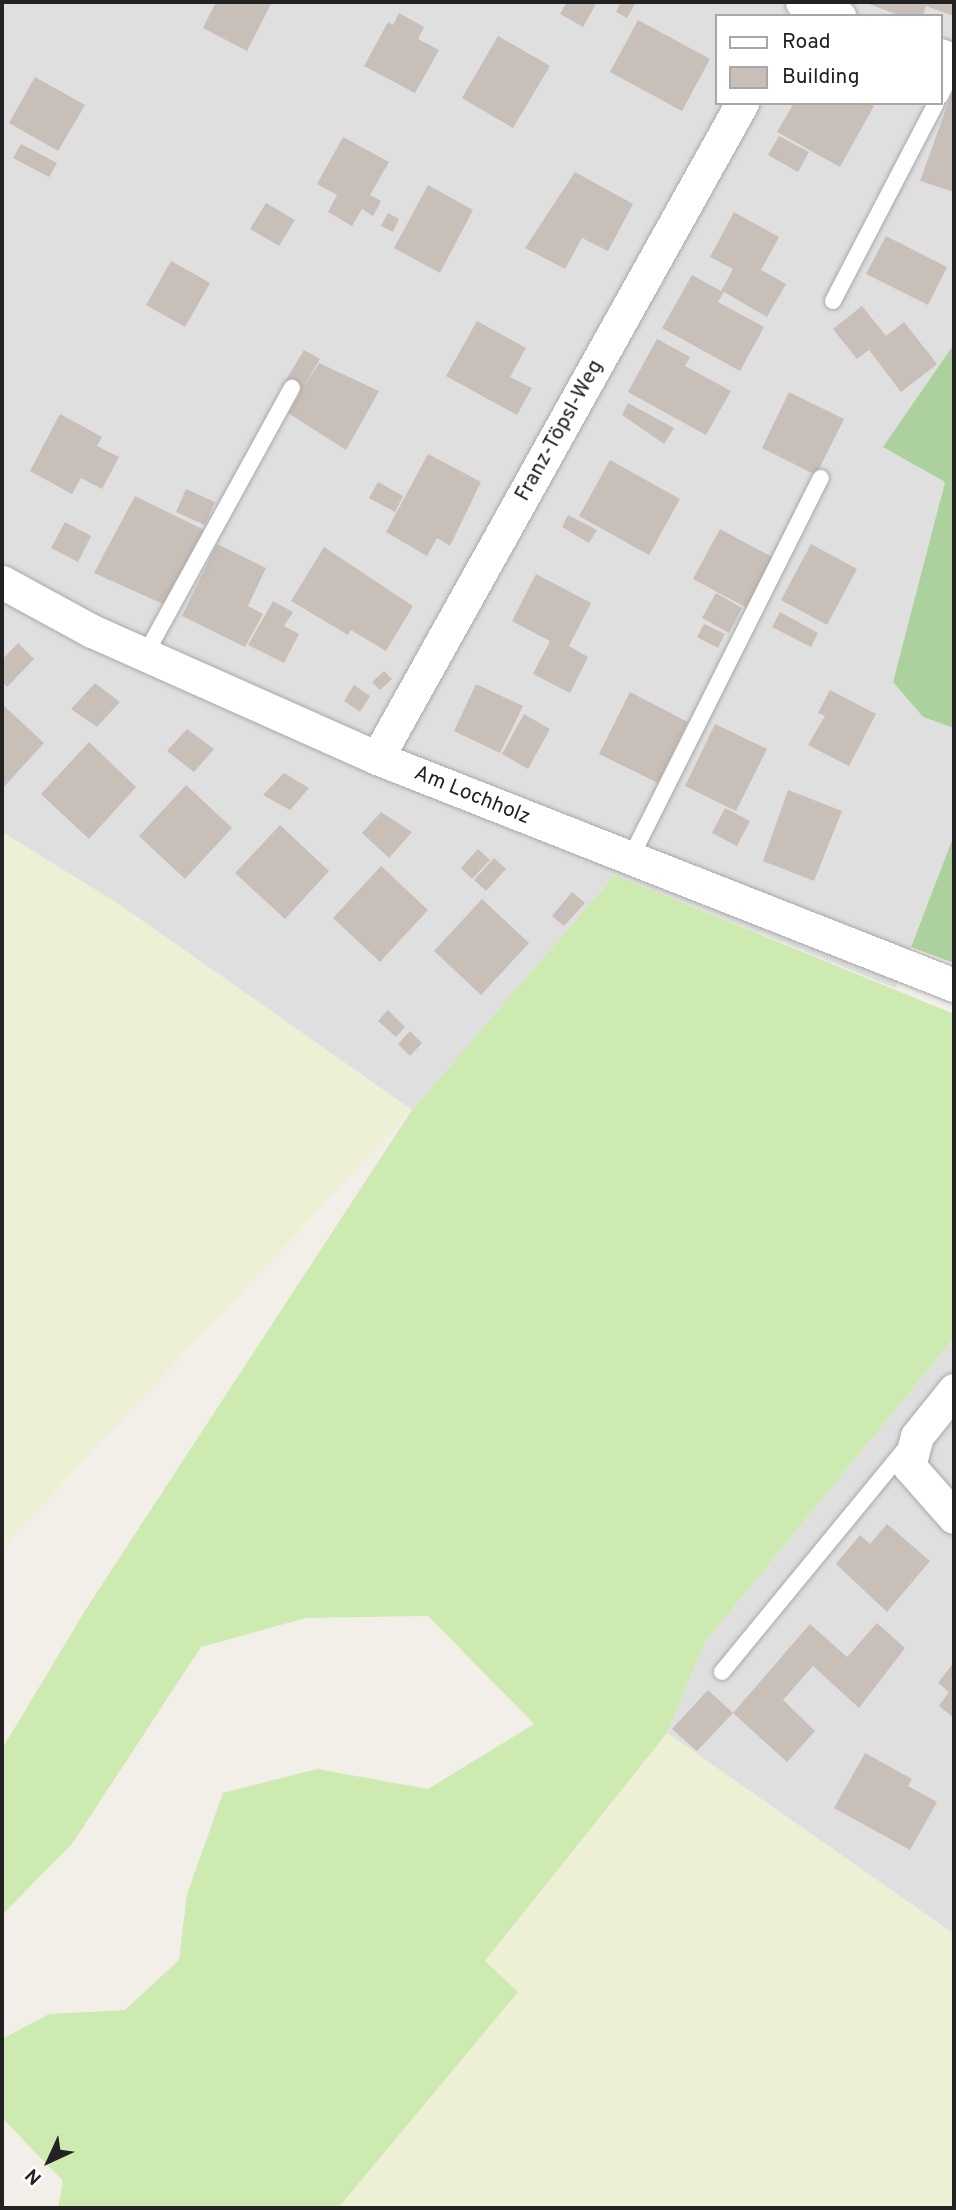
<!DOCTYPE html>
<html>
<head>
<meta charset="utf-8">
<style>
  body { margin:0 }
  #map { position:relative; width:956px; height:2210px; overflow:hidden; background:#f2efe9; font-family:Overpass,sans-serif }
  div>[style] { position:absolute }
  [style*='--x'] { left:calc(var(--x)*1px); top:calc(var(--y)*1px); width:calc(var(--w)*1px); rotate:calc(var(--a)*1deg) }
  .residential>* { inset:0; background:#e0dfdf }
  .farmland>* { inset:0; background:#eef0d5 }
  .grass>* { inset:0; background:#cdebb0 }
  .forest>* { inset:0; background:#add19e }
  .building>* { inset:0; background:#c7bfb8 }
  .roads { filter:drop-shadow(0 0 2px #a9a9a9) drop-shadow(0 0 2px #a9a9a9) }
  .service>* { height:16px; margin:-8px; padding:0 8px; transform-origin:8px; border-radius:8px; background:#fff }
  .minor>* { height:33px; margin:-16.5px; padding:0 16.5px; transform-origin:16.5px; border-radius:16.5px; background:#fff }
  span { translate:-50% -50%; white-space:nowrap; text-align:center; line-height:1.15; -webkit-text-stroke:5px #fff; paint-order:stroke }
  .street-label { font-size:21px; color:#222 }
  .frame { position:absolute; inset:0; border:4px solid #222; pointer-events:none }
  .legend { position:absolute; left:715px; top:14px; width:228px; height:91px; box-sizing:border-box; background:#fff; border:2px solid #a7a7a7; margin:0; padding:9px 12px; list-style:none; font-size:21px; color:#222 }
  .legend li { display:flex; align-items:center; gap:14px; height:35px }
  .legend b { width:35px; border:2px solid #a7a7a7 }
  .north { position:absolute; left:14px; top:2126px; width:70px; height:70px; -webkit-text-stroke:5px #fff; paint-order:stroke; rotate:225deg; font-size:19px; font-weight:700; line-height:28px; text-align:center; color:#222 }
  .north::after { content:''; display:block; margin:auto; width:24px; height:32px; background:#222; clip-path:polygon(50% 0,100% 100%,50% 72%,0 100%) }
</style>
</head>
<body>
<div id="map">
  <div class="residential">
    <i style="clip-path:polygon(evenodd,2px 2px,954px 2px,954px 344px,884px 447px,945px 482px,893px 682px,923px 717px,954px 728px,954px 835px,895px 988px,615px 875px,412px 1110px,120px 905px,2px 832px,2px 2px,716px 16px,940px 16px,940px 103px,716px 103px,716px 16px)"></i>
    <i style="clip-path:polygon(954px 1338px,954px 1934px,667px 1733px,705px 1642px)"></i>
  </div>
  <div class="farmland">
    <i style="clip-path:polygon(2px 832px,120px 905px,412px 1110px,2px 1548px)"></i>
    <i style="clip-path:polygon(667px 1733px,954px 1934px,954px 2208px,338px 2208px,518px 1992px,485px 1962px)"></i>
  </div>
  <div class="grass">
    <i style="clip-path:polygon(615px 875px,954px 1014px,954px 1338px,705px 1642px,667px 1733px,485px 1961px,518px 1992px,338px 2208px,58px 2208px,63px 2181px,2px 2118px,2px 2039px,49px 2014px,125px 2010px,179px 1960px,187px 1894px,223px 1793px,317px 1769px,428px 1789px,534px 1724px,428px 1616px,306px 1618px,201px 1647px,72px 1844px,2px 1915px,2px 1749px,86px 1609px,412px 1110px)"></i>
  </div>
  <div class="forest">
    <i style="clip-path:polygon(954px 344px,954px 728px,923px 717px,893px 682px,945px 482px,883px 447px)"></i>
    <i style="clip-path:polygon(954px 835px,954px 963px,911px 947px)"></i>
  </div>
  <div class="building">
    <i style="clip-path:polygon(216px 2px,272px 2px,247px 51px,203px 28px)"></i>
    <i style="clip-path:polygon(567px 2px,597px 2px,583px 27px,560px 14px)"></i>
    <i style="clip-path:polygon(621px 2px,636px 2px,627px 18px,616px 12px)"></i>
    <i style="clip-path:polygon(864px 2px,954px 2px,954px 16px,926px 6px,923px 16px,901px 16px)"></i>
    <i style="clip-path:polygon(399px 13px,424px 27px,418px 39px,439px 50px,415px 93px,364px 66px,388px 22px,393px 25px)"></i>
    <i style="clip-path:polygon(638px 20px,710px 59px,682px 111px,610px 72px)"></i>
    <i style="clip-path:polygon(498px 36px,550px 66px,513px 128px,462px 98px)"></i>
    <i style="clip-path:polygon(35px 77px,85px 105px,58px 151px,9px 123px)"></i>
    <i style="clip-path:polygon(951px 95px,954px 96px,954px 192px,920px 181px)"></i>
    <i style="clip-path:polygon(794px 103px,870px 103px,874px 106px,840px 167px,777px 132px)"></i>
    <i style="clip-path:polygon(779px 136px,809px 152px,798px 172px,768px 155px)"></i>
    <i style="clip-path:polygon(343px 137px,389px 162px,370px 195px,381px 201px,373px 216px,362px 209px,352px 226px,328px 212px,337px 195px,317px 184px)"></i>
    <i style="clip-path:polygon(21px 144px,57px 163px,49px 177px,13px 158px)"></i>
    <i style="clip-path:polygon(575px 172px,633px 204px,608px 251px,582px 238px,565px 269px,525px 248px)"></i>
    <i style="clip-path:polygon(428px 185px,473px 210px,440px 273px,394px 248px)"></i>
    <i style="clip-path:polygon(266px 203px,295px 220px,279px 246px,250px 229px)"></i>
    <i style="clip-path:polygon(734px 212px,779px 237px,761px 270px,786px 284px,767px 317px,724px 292px,718px 302px,764px 327px,740px 371px,662px 328px,692px 275px,721px 291px,733px 269px,710px 257px)"></i>
    <i style="clip-path:polygon(388px 213px,399px 219px,393px 232px,381px 226px)"></i>
    <i style="clip-path:polygon(886px 236px,947px 267px,928px 305px,866px 274px)"></i>
    <i style="clip-path:polygon(171px 261px,210px 283px,185px 327px,146px 305px)"></i>
    <i style="clip-path:polygon(862px 306px,886px 336px,904px 322px,937px 364px,901px 392px,869px 350px,857px 359px,833px 329px)"></i>
    <i style="clip-path:polygon(477px 321px,526px 348px,510px 377px,532px 388px,517px 415px,446px 376px)"></i>
    <i style="clip-path:polygon(657px 339px,690px 357px,685px 366px,731px 391px,706px 435px,628px 392px)"></i>
    <i style="clip-path:polygon(304px 350px,320px 359px,302px 390px,319px 363px,379px 391px,346px 450px,288px 413px,300px 393px,284px 383px)"></i>
    <i style="clip-path:polygon(789px 392px,844px 419px,816px 475px,762px 448px)"></i>
    <i style="clip-path:polygon(628px 403px,674px 428px,664px 444px,622px 415px)"></i>
    <i style="clip-path:polygon(60px 414px,102px 437px,97px 446px,119px 457px,102px 489px,81px 478px,72px 494px,30px 471px)"></i>
    <i style="clip-path:polygon(428px 454px,481px 482px,450px 546px,437px 538px,427px 556px,386px 532px)"></i>
    <i style="clip-path:polygon(610px 460px,680px 499px,649px 555px,579px 516px)"></i>
    <i style="clip-path:polygon(378px 482px,403px 496px,395px 512px,369px 498px)"></i>
    <i style="clip-path:polygon(186px 489px,215px 502px,205px 525px,176px 512px)"></i>
    <i style="clip-path:polygon(135px 496px,204px 530px,163px 604px,94px 573px)"></i>
    <i style="clip-path:polygon(568px 515px,597px 530px,589px 543px,562px 527px)"></i>
    <i style="clip-path:polygon(65px 522px,91px 536px,78px 562px,51px 548px)"></i>
    <i style="clip-path:polygon(720px 529px,774px 558px,747px 608px,693px 579px)"></i>
    <i style="clip-path:polygon(217px 544px,266px 568px,248px 606px,263px 614px,245px 647px,182px 616px)"></i>
    <i style="clip-path:polygon(811px 544px,857px 569px,827px 625px,781px 600px)"></i>
    <i style="clip-path:polygon(324px 547px,413px 606px,386px 651px,351px 630px,348px 635px,291px 601px)"></i>
    <i style="clip-path:polygon(536px 574px,591px 603px,569px 646px,588px 657px,570px 693px,533px 674px,550px 641px,512px 621px)"></i>
    <i style="clip-path:polygon(716px 593px,742px 608px,729px 633px,702px 618px)"></i>
    <i style="clip-path:polygon(273px 601px,293px 612px,284px 626px,299px 634px,284px 663px,248px 645px)"></i>
    <i style="clip-path:polygon(780px 612px,818px 633px,811px 647px,772px 627px)"></i>
    <i style="clip-path:polygon(704px 624px,725px 634px,718px 648px,697px 637px)"></i>
    <i style="clip-path:polygon(18px 643px,34px 659px,7px 687px,2px 682px,2px 660px)"></i>
    <i style="clip-path:polygon(384px 671px,392px 679px,380px 690px,372px 682px)"></i>
    <i style="clip-path:polygon(95px 683px,120px 702px,97px 727px,71px 709px)"></i>
    <i style="clip-path:polygon(476px 684px,523px 706px,500px 753px,454px 731px)"></i>
    <i style="clip-path:polygon(354px 685px,370px 696px,360px 712px,344px 701px)"></i>
    <i style="clip-path:polygon(830px 690px,876px 714px,849px 766px,808px 745px,825px 716px,818px 713px)"></i>
    <i style="clip-path:polygon(630px 692px,688px 722px,658px 783px,599px 754px)"></i>
    <i style="clip-path:polygon(2px 704px,44px 743px,2px 789px)"></i>
    <i style="clip-path:polygon(524px 714px,550px 729px,528px 769px,502px 754px)"></i>
    <i style="clip-path:polygon(715px 724px,767px 749px,736px 811px,685px 786px)"></i>
    <i style="clip-path:polygon(187px 729px,214px 749px,194px 772px,167px 751px)"></i>
    <i style="clip-path:polygon(89px 742px,136px 787px,89px 839px,41px 794px)"></i>
    <i style="clip-path:polygon(284px 773px,309px 788px,290px 810px,263px 795px)"></i>
    <i style="clip-path:polygon(186px 785px,232px 828px,185px 879px,139px 836px)"></i>
    <i style="clip-path:polygon(788px 790px,842px 811px,814px 881px,763px 861px)"></i>
    <i style="clip-path:polygon(725px 808px,750px 821px,737px 846px,712px 833px)"></i>
    <i style="clip-path:polygon(381px 812px,412px 832px,389px 858px,362px 833px)"></i>
    <i style="clip-path:polygon(280px 825px,329px 871px,285px 919px,235px 873px)"></i>
    <i style="clip-path:polygon(478px 849px,490px 860px,472px 879px,461px 868px)"></i>
    <i style="clip-path:polygon(494px 858px,506px 869px,486px 891px,474px 880px)"></i>
    <i style="clip-path:polygon(381px 866px,428px 910px,380px 962px,333px 918px)"></i>
    <i style="clip-path:polygon(572px 892px,585px 903px,564px 926px,552px 916px)"></i>
    <i style="clip-path:polygon(482px 899px,529px 943px,481px 995px,434px 951px)"></i>
    <i style="clip-path:polygon(388px 1010px,405px 1027px,396px 1037px,378px 1021px)"></i>
    <i style="clip-path:polygon(410px 1031px,422px 1043px,410px 1056px,398px 1044px)"></i>
    <i style="clip-path:polygon(887px 1524px,930px 1561px,887px 1612px,836px 1564px,860px 1535px,870px 1544px)"></i>
    <i style="clip-path:polygon(877px 1623px,905px 1648px,859px 1708px,813px 1666px,783px 1700px,815px 1731px,787px 1762px,733px 1713px,810px 1624px,847px 1657px)"></i>
    <i style="clip-path:polygon(954px 1662px,954px 1718px,939px 1706px,949px 1692px,938px 1683px)"></i>
    <i style="clip-path:polygon(708px 1690px,733px 1713px,697px 1751px,672px 1729px)"></i>
    <i style="clip-path:polygon(865px 1753px,912px 1779px,908px 1786px,937px 1802px,910px 1850px,834px 1808px)"></i>
  </div>
  <div class="roads">
    <div class="service">
      <i style="--x:940;--y:96;--w:30;--a:-63"></i>
      <i style="--x:833;--y:301;--w:223;--a:-62.5"></i>
      <i style="--x:145;--y:655;--w:305;--a:-61.2"></i>
      <i style="--x:630;--y:859;--w:426;--a:-63.4"></i>
      <i style="--x:722;--y:1672;--w:291;--a:-50.6"></i>
    </div>
    <div class="minor">
      <i style="--x:802;--y:2;--w:40;--a:21"></i>
      <i style="--x:940;--y:55;--w:15;--a:20"></i>
      <i style="--x:2;--y:582;--w:102;--a:28.6"></i>
      <i style="--x:92;--y:631;--w:312;--a:24"></i>
      <i style="--x:377;--y:758;--w:620;--a:21.48"></i>
      <i style="--x:377;--y:758;--w:750;--a:-60.87"></i>
      <i style="--x:954;--y:1390;--w:59;--a:128.8"></i>
      <i style="--x:917;--y:1436;--w:31;--a:105"></i>
      <i style="--x:909;--y:1466;--w:68;--a:48.6"></i>
    </div>
  </div>
  <div class="street-label">
    <span style="left:560px;top:431px;rotate:-61deg">Franz-Töpsl-Weg</span>
    <span style="left:472px;top:796px;rotate:22deg">Am Lochholz</span>
  </div>
  <div class="frame"></div>
  <ul class="legend">
  <li><b style="height:9px;background:#fff"></b>Road</li>
  <li><b style="height:19px;background:#c7bfb8"></b>Building</li>
  </ul>
  <div class="north">N</div>
</div>
</body>
</html>
